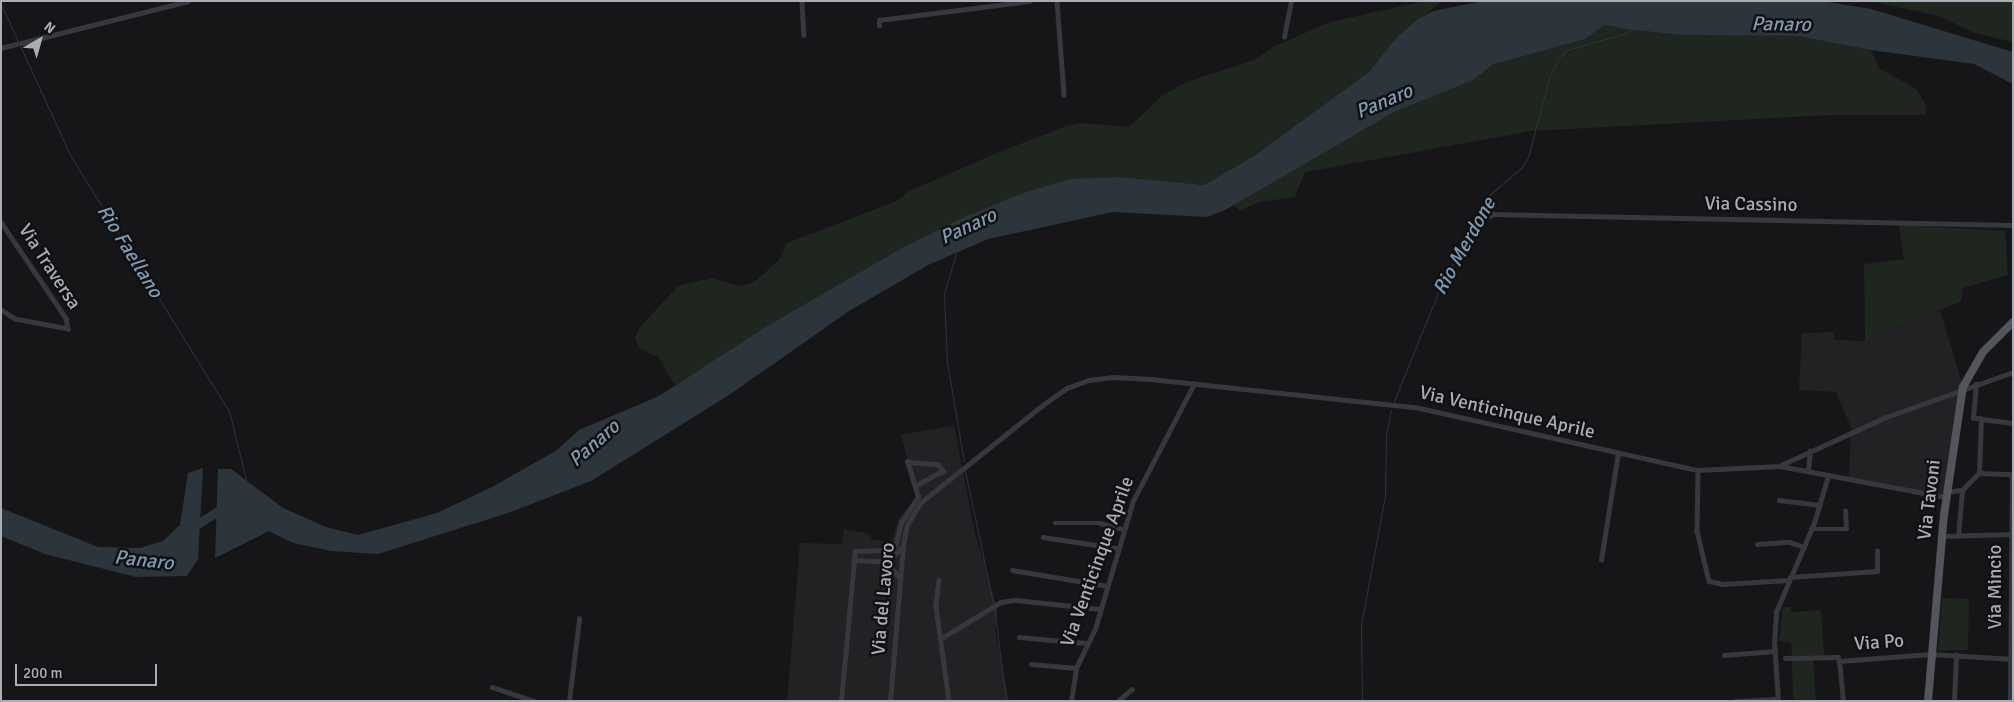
<!DOCTYPE html>
<html>
<head>
<meta charset="utf-8">
<style>
  body { margin:0 }
  #map { position:relative; width:2014px; height:702px; overflow:hidden; background:#161618; font-family:Signika,sans-serif }
  div>[style] { position:absolute }
  [style*='--x'] { left:calc(var(--x)*1px); top:calc(var(--y)*1px); width:calc(var(--w)*1px); rotate:calc(var(--a)*1deg) }
  .built>* { inset:0; background:#222225 }
  .green>* { inset:0; background:#1e261f }
  .water>* { inset:0; background:#2c353c }
  .stream>* { height:1px; margin:-0.5px; padding:0 0.5px; transform-origin:0.5px; border-radius:0.5px; background:#2c353c }
  .river>* { height:9px; margin:-4.5px; padding:0 4.5px; transform-origin:4.5px; border-radius:4.5px; background:#2c353c }
  .street>* { height:4.5px; margin:-2.25px; padding:0 2.25px; transform-origin:2.25px; border-radius:2.25px; background:#37383d }
  .primary>* { height:8px; margin:-4px; padding:0 4px; transform-origin:4px; border-radius:4px; background:#53555c }
  span { translate:-50% -50%; white-space:nowrap; text-align:center; line-height:1.15; -webkit-text-stroke:5px #111113; paint-order:stroke }
  .street-label { font-size:19px; color:#a8adb8 }
  .water-label { font-size:20px; color:#7f9bb3; font-style:italic }
  .frame { position:absolute; inset:0; border:2px solid #a8adb8; pointer-events:none }
  .north { position:absolute; left:15px; top:15px; width:50px; height:50px; -webkit-text-stroke:4px #111113; paint-order:stroke; rotate:38deg; font-size:14px; font-weight:700; line-height:20px; text-align:center; color:#a8adb8 }
  .north::after { content:''; display:block; margin:auto; width:18px; height:22px; background:#a8adb8; clip-path:polygon(50% 0,100% 100%,50% 72%,0 100%) }
  .scale { position:absolute; left:15px; top:664px; width:142px; height:22px; box-sizing:border-box; border:2px solid #a8adb8; border-top:0; padding-left:6px; font-size:15px; line-height:18px; white-space:nowrap; color:#a8adb8; -webkit-text-stroke:4px #111113; paint-order:stroke }
</style>
</head>
<body>
<div id="map">
  <div class="built">
    <i style="clip-path:polygon(1940px 310px,1964px 389px,1948px 500px,1849px 479px,1851px 427px,1836px 392px,1799px 390px,1802px 333px,1834px 332px,1835px 340px,1865px 341px)"></i>
    <i style="clip-path:polygon(954px 425px,975px 533px,998px 611px,995px 629px,1009px 701px,787px 701px,800px 543px,842px 544px,844px 529px,867px 533px,873px 540px,891px 542px,900px 517px,917px 497px,901px 435px)"></i>
  </div>
  <div class="green">
    <i style="clip-path:polygon(1442px 1px,1396px 38px,1369px 72px,1254px 156px,1204px 185px,1121px 177px,827px 294px,769px 325px,730px 353px,675px 385px,658px 357px,639px 348px,635px 338px,640px 327px,678px 286px,712px 278px,740px 286px,753px 283px,779px 260px,787px 243px,897px 201px,909px 191px,999px 152px,1066px 126px,1083px 123px,1129px 127px,1163px 95px,1187px 82px,1254px 60px,1275px 46px,1330px 22px,1421px 2px)"></i>
    <i style="clip-path:polygon(1870px 1px,2013px 1px,2013px 42px,1975px 33px,1938px 16px)"></i>
    <i style="clip-path:polygon(1597px 23px,1624px 29px,1682px 35px,1798px 36px,1871px 50px,1879px 68px,1916px 89px,1926px 105px,1925px 115px,1832px 115px,1531px 131px,1305px 172px,1295px 197px,1259px 202px,1240px 211px,1234px 205px,1368px 125px,1428px 96px,1473px 80px,1510px 51px,1583px 34px)"></i>
    <i style="clip-path:polygon(1899px 225px,2005px 231px,2008px 275px,1963px 288px,1961px 301px,1865px 341px,1864px 264px,1904px 259px)"></i>
    <i style="clip-path:polygon(1942px 598px,1969px 599px,1968px 650px,1938px 651px)"></i>
    <i style="clip-path:polygon(1783px 607px,1791px 607px,1791px 612px,1821px 610px,1824px 655px,1792px 656px,1791px 643px,1779px 641px)"></i>
    <i style="clip-path:polygon(1813px 659px,1816px 701px,1793px 699px,1792px 660px)"></i>
  </div>
  <div class="water">
    <i style="clip-path:polygon(1483px 1px,1822px 1px,1871px 9px,2013px 52px,2013px 84px,1974px 64px,1871px 50px,1798px 36px,1682px 35px,1624px 29px,1597px 23px,1583px 34px,1510px 51px,1473px 80px,1394px 112px,1227px 209px,1207px 217px,1113px 212px,988px 239px,928px 265px,849px 311px,729px 395px,591px 481px,508px 513px,378px 554px,331px 551px,293px 543px,269px 531px,215px 558px,218px 469px,231px 469px,283px 508px,326px 527px,358px 535px,437px 513px,492px 487px,557px 450px,579px 430px,659px 396px,769px 325px,897px 251px,960px 219px,1023px 193px,1071px 179px,1121px 177px,1204px 185px,1254px 156px,1369px 72px,1396px 38px,1418px 19px,1433px 11px)"></i>
    <i style="clip-path:polygon(203px 468px,198px 559px,187px 576px,136px 577px,45px 554px,1px 536px,1px 508px,98px 547px,140px 548px,163px 541px,180px 525px,188px 473px)"></i>
  </div>
  <div class="stream">
    <i style="--x:1;--y:4;--w:166;--a:65.4"></i>
    <i style="--x:70;--y:155;--w:301;--a:58.2"></i>
    <i style="--x:229;--y:411;--w:74;--a:76"></i>
    <i style="--x:956;--y:253;--w:43;--a:106.3"></i>
    <i style="--x:944;--y:294;--w:68;--a:87.5"></i>
    <i style="--x:947;--y:362;--w:101;--a:80.4"></i>
    <i style="--x:1394;--y:401;--w:114;--a:-67.9"></i>
    <i style="--x:1437;--y:295;--w:109;--a:-63.2"></i>
    <i style="--x:1486;--y:198;--w:48;--a:-40.7"></i>
    <i style="--x:1522;--y:167;--w:12;--a:-59"></i>
    <i style="--x:1528;--y:157;--w:82;--a:-75.1"></i>
    <i style="--x:1549;--y:78;--w:22;--a:-63"></i>
    <i style="--x:1559;--y:58;--w:11;--a:-49"></i>
    <i style="--x:1566;--y:50;--w:63;--a:-15.6"></i>
    <i style="--x:1627;--y:33;--w:6;--a:-45"></i>
    <i style="--x:965;--y:471;--w:135;--a:78"></i>
    <i style="--x:994;--y:607;--w:95;--a:82.7"></i>
    <i style="--x:1362;--y:701;--w:76;--a:-90.8"></i>
    <i style="--x:1361;--y:625;--w:132;--a:-79.5"></i>
    <i style="--x:1385;--y:495;--w:60;--a:-89"></i>
    <i style="--x:1386;--y:435;--w:26;--a:-79"></i>
  </div>
  <div class="river">
    <i style="--x:1494;--y:59;--w:92;--a:-15.7"></i>
    <i style="--x:1583;--y:34;--w:27;--a:-36"></i>
    <i style="--x:191;--y:528;--w:41;--a:-32.2"></i>
  </div>
  <div class="street">
    <i style="--x:802;--y:1;--w:34;--a:87"></i>
    <i style="--x:1057;--y:1;--w:94;--a:85.7"></i>
    <i style="--x:879;--y:26;--w:6;--a:-90"></i>
    <i style="--x:879;--y:20;--w:152;--a:-7.2"></i>
    <i style="--x:1284;--y:37;--w:37;--a:-79"></i>
    <i style="--x:21;--y:43;--w:172;--a:-14.1"></i>
    <i style="--x:1;--y:48;--w:16;--a:-15"></i>
    <i style="--x:1488;--y:217;--w:6;--a:-31"></i>
    <i style="--x:1493;--y:214;--w:520;--a:1.21"></i>
    <i style="--x:1;--y:222;--w:116;--a:55.9"></i>
    <i style="--x:66;--y:318;--w:11;--a:80"></i>
    <i style="--x:68;--y:329;--w:54;--a:-169.3"></i>
    <i style="--x:15;--y:319;--w:17;--a:-147"></i>
    <i style="--x:1981;--y:419;--w:32;--a:7"></i>
    <i style="--x:907;--y:462;--w:31;--a:4"></i>
    <i style="--x:938;--y:464;--w:9;--a:54"></i>
    <i style="--x:943;--y:471;--w:31;--a:151"></i>
    <i style="--x:1780;--y:466;--w:169;--a:10.6"></i>
    <i style="--x:1698;--y:470;--w:61;--a:90.9"></i>
    <i style="--x:1697;--y:531;--w:51;--a:76.5"></i>
    <i style="--x:1709;--y:581;--w:14;--a:12"></i>
    <i style="--x:1723;--y:584;--w:65;--a:-3.5"></i>
    <i style="--x:1808;--y:472;--w:21;--a:-85"></i>
    <i style="--x:1979;--y:473;--w:34;--a:2"></i>
    <i style="--x:1947;--y:492;--w:15;--a:-8"></i>
    <i style="--x:1779;--y:500;--w:41;--a:7"></i>
    <i style="--x:1055;--y:523;--w:45;--a:0"></i>
    <i style="--x:1100;--y:523;--w:24;--a:15"></i>
    <i style="--x:1811;--y:529;--w:35;--a:0"></i>
    <i style="--x:1846;--y:529;--w:18;--a:-93"></i>
    <i style="--x:1942;--y:536;--w:71;--a:-1.6"></i>
    <i style="--x:1958;--y:536;--w:46;--a:-85"></i>
    <i style="--x:1962;--y:490;--w:24;--a:-45"></i>
    <i style="--x:1979;--y:473;--w:54;--a:-87.9"></i>
    <i style="--x:1981;--y:419;--w:8;--a:-173"></i>
    <i style="--x:1973;--y:418;--w:34;--a:-85"></i>
    <i style="--x:1043;--y:537;--w:75;--a:8.5"></i>
    <i style="--x:1757;--y:544;--w:32;--a:-4"></i>
    <i style="--x:1789;--y:542;--w:16;--a:18"></i>
    <i style="--x:854;--y:560;--w:9;--a:-84"></i>
    <i style="--x:855;--y:551;--w:37;--a:-2"></i>
    <i style="--x:892;--y:550;--w:7;--a:-56"></i>
    <i style="--x:896;--y:544;--w:22;--a:-77"></i>
    <i style="--x:901;--y:523;--w:31;--a:-57"></i>
    <i style="--x:918;--y:497;--w:37;--a:-107"></i>
    <i style="--x:1601;--y:560;--w:108;--a:-81"></i>
    <i style="--x:887;--y:562;--w:21;--a:-45"></i>
    <i style="--x:1012;--y:570;--w:97;--a:9.5"></i>
    <i style="--x:1790;--y:577;--w:87;--a:-3.9"></i>
    <i style="--x:1877;--y:571;--w:20;--a:-90"></i>
    <i style="--x:939;--y:580;--w:26;--a:97"></i>
    <i style="--x:936;--y:606;--w:96;--a:82.2"></i>
    <i style="--x:1019;--y:637;--w:67;--a:5.1"></i>
    <i style="--x:942;--y:638;--w:69;--a:-31.4"></i>
    <i style="--x:1001;--y:602;--w:15;--a:-8"></i>
    <i style="--x:1016;--y:600;--w:84;--a:6.1"></i>
    <i style="--x:1724;--y:655;--w:51;--a:-4.5"></i>
    <i style="--x:1785;--y:658;--w:53;--a:-1.1"></i>
    <i style="--x:1838;--y:657;--w:4;--a:76"></i>
    <i style="--x:1031;--y:664;--w:45;--a:5.1"></i>
    <i style="--x:492;--y:687;--w:44;--a:18.4"></i>
    <i style="--x:569;--y:701;--w:83;--a:-83"></i>
    <i style="--x:841;--y:701;--w:142;--a:-84.7"></i>
    <i style="--x:854;--y:560;--w:33;--a:3"></i>
    <i style="--x:887;--y:562;--w:21;--a:51"></i>
    <i style="--x:890;--y:701;--w:157;--a:-85.2"></i>
    <i style="--x:903;--y:545;--w:20;--a:-79"></i>
    <i style="--x:907;--y:525;--w:26;--a:-59"></i>
    <i style="--x:920;--y:503;--w:159;--a:-38.6"></i>
    <i style="--x:1044;--y:404;--w:28;--a:-35"></i>
    <i style="--x:1067;--y:388;--w:23;--a:-20"></i>
    <i style="--x:1089;--y:380;--w:24;--a:-7"></i>
    <i style="--x:1113;--y:377;--w:38;--a:3"></i>
    <i style="--x:1151;--y:379;--w:265;--a:6.1"></i>
    <i style="--x:1415;--y:407;--w:290;--a:12.6"></i>
    <i style="--x:1698;--y:470;--w:81;--a:-2.8"></i>
    <i style="--x:1779;--y:466;--w:118;--a:-24.6"></i>
    <i style="--x:1886;--y:417;--w:135;--a:-19.5"></i>
    <i style="--x:1071;--y:701;--w:33;--a:-81"></i>
    <i style="--x:1076;--y:668;--w:43;--a:-64"></i>
    <i style="--x:1095;--y:629;--w:134;--a:-73.5"></i>
    <i style="--x:1133;--y:501;--w:132;--a:-62.5"></i>
    <i style="--x:1118;--y:701;--w:18;--a:-41"></i>
    <i style="--x:1736;--y:701;--w:41;--a:-2.8"></i>
    <i style="--x:1778;--y:701;--w:58;--a:-93.9"></i>
    <i style="--x:1774;--y:643;--w:31;--a:-86"></i>
    <i style="--x:1776;--y:612;--w:97;--a:-66.9"></i>
    <i style="--x:1814;--y:523;--w:49;--a:-73.4"></i>
    <i style="--x:1843;--y:701;--w:40;--a:-95.7"></i>
    <i style="--x:1839;--y:661;--w:92;--a:-4.4"></i>
    <i style="--x:1931;--y:654;--w:82;--a:3.5"></i>
    <i style="--x:1954;--y:701;--w:46;--a:-87.5"></i>
    <i style="--x:2010;--y:701;--w:227;--a:-89.5"></i>
  </div>
  <div class="primary">
    <i style="--x:1928;--y:701;--w:187;--a:-85.1"></i>
    <i style="--x:1944;--y:515;--w:129;--a:-81.6"></i>
    <i style="--x:1963;--y:387;--w:40;--a:-60.3"></i>
    <i style="--x:1983;--y:352;--w:42;--a:-45"></i>
  </div>
  <div class="street-label">
    <span style="left:1751px;top:205px;rotate:1deg">Via Cassino</span>
    <span style="left:49px;top:267px;rotate:57deg">Via Traversa</span>
    <span style="left:1507px;top:413px;rotate:13deg">Via Venticinque Aprile</span>
    <span style="left:1930px;top:500px;rotate:-83deg">Via Tavoni</span>
    <span style="left:1098px;top:562px;rotate:-70deg">Via Venticinque Aprile</span>
    <span style="left:1996px;top:587px;rotate:-90deg">Via Mincio</span>
    <span style="left:884px;top:599px;rotate:-85deg">Via del Lavoro</span>
    <span style="left:1879px;top:643px;rotate:-4deg">Via Po</span>
  </div>
  <div class="water-label">
    <span style="left:1781px;top:24px;rotate:1deg">Panaro</span>
    <span style="left:1384px;top:101px;rotate:-23deg">Panaro</span>
    <span style="left:968px;top:226px;rotate:-25deg">Panaro</span>
    <span style="left:1464px;top:246px;rotate:-61deg">Rio Merdone</span>
    <span style="left:130px;top:251px;rotate:58deg">Rio Faellano</span>
    <span style="left:594px;top:443px;rotate:-41deg">Panaro</span>
    <span style="left:144px;top:560px;rotate:6deg">Panaro</span>
  </div>
  <div class="frame"></div>
  <div class="north">N</div>
  <div class="scale">200 m</div>
</div>
</body>
</html>
